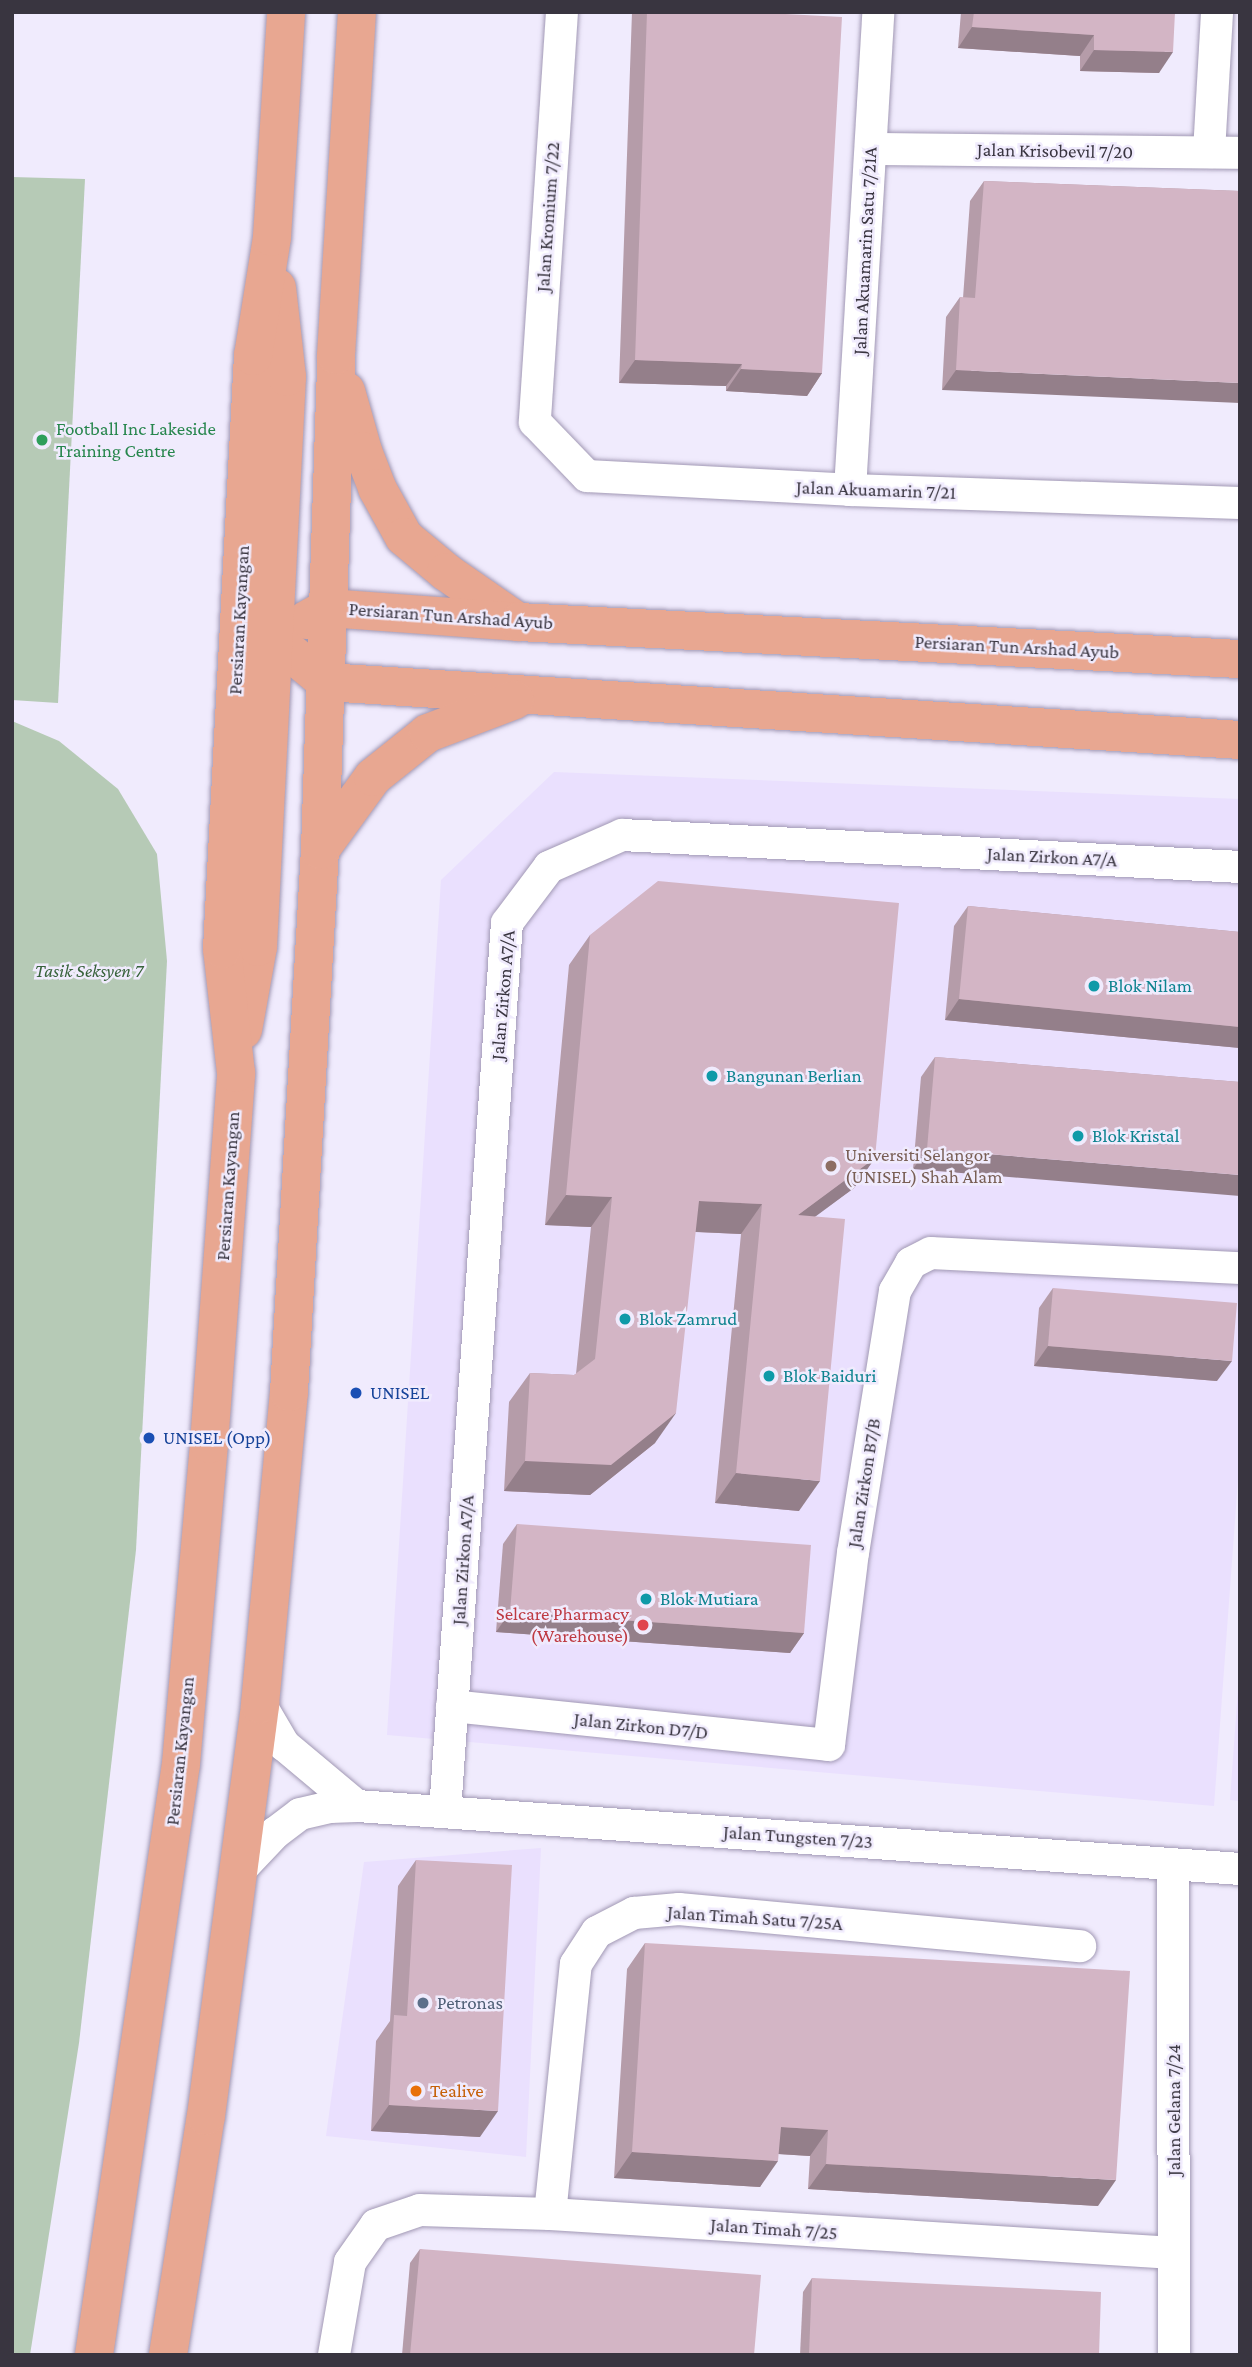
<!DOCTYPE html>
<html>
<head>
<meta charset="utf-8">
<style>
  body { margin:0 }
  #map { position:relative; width:1252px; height:2367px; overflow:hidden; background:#f0ebfd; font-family:"Crimson Pro",serif }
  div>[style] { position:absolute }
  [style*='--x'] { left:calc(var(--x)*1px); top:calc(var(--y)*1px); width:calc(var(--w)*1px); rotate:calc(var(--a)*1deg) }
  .built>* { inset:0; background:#eae0fe }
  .green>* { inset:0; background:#b6cab6 }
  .roads { filter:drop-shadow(0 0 2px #a198b4) drop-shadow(0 0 2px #a198b4) }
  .street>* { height:32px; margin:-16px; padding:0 16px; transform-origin:16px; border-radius:16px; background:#fff }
  .primary>* { height:38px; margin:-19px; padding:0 19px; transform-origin:19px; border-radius:19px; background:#e8a791 }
  .wall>* { inset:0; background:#b59ca9 }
  .shaded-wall>* { inset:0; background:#947f8a }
  .building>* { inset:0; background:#d3b5c5 }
  .dots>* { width:19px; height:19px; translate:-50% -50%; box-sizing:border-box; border:4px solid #f0ebfd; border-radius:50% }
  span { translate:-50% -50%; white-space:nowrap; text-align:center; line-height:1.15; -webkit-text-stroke:5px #f0ebfd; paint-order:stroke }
  .street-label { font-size:19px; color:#393540 }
  .leisure-label { font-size:19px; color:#27864d }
  .left { translate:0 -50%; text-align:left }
  .park-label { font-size:19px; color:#37623a; font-style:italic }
  .culture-label { font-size:19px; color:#0d838f }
  .education-label { font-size:19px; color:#785e54 }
  .transit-label { font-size:19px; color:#164399 }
  .health-label { font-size:19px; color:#be3a42 }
  .right { translate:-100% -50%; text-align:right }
  .service-label { font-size:19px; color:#4e5e75 }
  .food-label { font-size:19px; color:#c56008 }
  .frame { position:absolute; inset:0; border:14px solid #393540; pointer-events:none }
</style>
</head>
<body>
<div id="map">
  <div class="built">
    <i style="clip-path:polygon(554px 772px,1240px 799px,1240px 1452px,1214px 1806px,387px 1735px,441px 880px)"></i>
    <i style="clip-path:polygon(1240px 1662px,1240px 1801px,1230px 1800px)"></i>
    <i style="clip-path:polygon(541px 1848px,526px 2157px,326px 2136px,364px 1862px)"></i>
  </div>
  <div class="green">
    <i style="clip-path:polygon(12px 177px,85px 179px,58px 703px,12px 700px)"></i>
    <i style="clip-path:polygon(12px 721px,59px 741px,118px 789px,157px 854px,167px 961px,136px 1550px,79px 2043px,30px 2355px,12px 2355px)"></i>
  </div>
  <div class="roads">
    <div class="street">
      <i style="--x:562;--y:12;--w:411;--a:93.8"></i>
      <i style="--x:535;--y:422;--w:75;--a:46.1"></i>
      <i style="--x:587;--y:476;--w:263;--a:3"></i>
      <i style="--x:850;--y:490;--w:390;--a:1.9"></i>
      <i style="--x:871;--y:149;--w:369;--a:0.6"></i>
      <i style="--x:1209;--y:152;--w:140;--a:-86.7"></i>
      <i style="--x:850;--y:490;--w:479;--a:-86.6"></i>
      <i style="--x:260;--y:1704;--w:48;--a:59.7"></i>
      <i style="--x:284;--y:1745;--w:95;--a:39.9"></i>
      <i style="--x:452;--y:1706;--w:379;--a:5.9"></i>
      <i style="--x:829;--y:1745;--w:193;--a:-82.9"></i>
      <i style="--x:853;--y:1553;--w:265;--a:-80.9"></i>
      <i style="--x:895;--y:1291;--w:32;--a:-60"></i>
      <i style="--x:911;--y:1263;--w:22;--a:-27"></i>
      <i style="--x:931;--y:1253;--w:309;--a:2.8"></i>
      <i style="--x:445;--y:1811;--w:890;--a:-86.01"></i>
      <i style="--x:507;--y:923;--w:70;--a:-53.1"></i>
      <i style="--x:549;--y:867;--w:80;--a:-23.7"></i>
      <i style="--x:622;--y:835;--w:619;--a:2.96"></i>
      <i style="--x:1173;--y:1865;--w:490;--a:89.9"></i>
      <i style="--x:238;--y:1872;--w:54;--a:-46.5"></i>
      <i style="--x:275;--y:1833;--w:31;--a:-37"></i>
      <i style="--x:300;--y:1814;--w:31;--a:-13"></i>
      <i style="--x:330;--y:1807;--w:27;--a:-2"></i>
      <i style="--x:357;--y:1806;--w:885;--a:4.08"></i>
      <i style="--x:550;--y:2214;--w:251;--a:-84.1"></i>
      <i style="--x:576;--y:1964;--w:38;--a:-57"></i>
      <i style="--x:597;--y:1932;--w:42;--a:-27.2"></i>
      <i style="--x:634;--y:1913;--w:45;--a:-5.1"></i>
      <i style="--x:679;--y:1909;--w:403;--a:5.3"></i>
      <i style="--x:334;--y:2355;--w:94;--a:-80.2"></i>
      <i style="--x:350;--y:2262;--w:45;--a:-54.9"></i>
      <i style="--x:376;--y:2225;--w:46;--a:-18.8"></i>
      <i style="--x:420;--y:2210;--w:130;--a:1.8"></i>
      <i style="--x:550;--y:2214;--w:625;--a:3.58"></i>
    </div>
    <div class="primary">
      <i style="--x:346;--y:391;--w:62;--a:74.2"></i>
      <i style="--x:363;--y:451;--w:40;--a:69"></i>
      <i style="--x:377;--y:488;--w:56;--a:61.1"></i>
      <i style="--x:404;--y:537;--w:55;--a:39.8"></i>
      <i style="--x:446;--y:572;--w:88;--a:34.8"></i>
      <i style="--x:306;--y:620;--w:25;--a:-29"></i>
      <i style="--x:328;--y:608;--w:192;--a:4.2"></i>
      <i style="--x:519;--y:622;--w:722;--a:2.94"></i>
      <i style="--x:274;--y:639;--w:67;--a:39.6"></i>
      <i style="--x:326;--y:682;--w:916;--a:3.63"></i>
      <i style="--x:320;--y:850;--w:90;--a:-54"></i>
      <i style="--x:373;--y:777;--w:70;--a:-38.7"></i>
      <i style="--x:428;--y:733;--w:93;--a:-20.8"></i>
      <i style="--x:243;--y:1030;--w:84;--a:-79.8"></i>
      <i style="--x:258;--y:947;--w:571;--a:-87.09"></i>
      <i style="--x:287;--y:377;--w:90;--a:-96.4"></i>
      <i style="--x:94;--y:2355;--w:597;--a:-81.63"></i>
      <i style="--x:181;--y:1764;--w:321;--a:-85"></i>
      <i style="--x:209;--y:1444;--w:372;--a:-85.8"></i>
      <i style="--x:236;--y:1073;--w:125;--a:-96.4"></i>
      <i style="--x:222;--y:949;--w:594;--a:-87.01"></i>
      <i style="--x:253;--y:356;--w:121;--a:-80.9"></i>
      <i style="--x:272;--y:237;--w:225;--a:-86.4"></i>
      <i style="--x:168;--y:2355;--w:242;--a:-81"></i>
      <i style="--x:206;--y:2116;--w:416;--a:-82.5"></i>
      <i style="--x:260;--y:1704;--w:313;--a:-84.7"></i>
      <i style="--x:289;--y:1392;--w:543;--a:-86.73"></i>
      <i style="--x:320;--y:850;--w:495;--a:-88.1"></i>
      <i style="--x:336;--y:355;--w:344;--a:-86.5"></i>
    </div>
  </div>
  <div class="wall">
    <i style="clip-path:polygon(632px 12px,748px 12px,822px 373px,807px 396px,726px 391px,726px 386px,619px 383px)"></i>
    <i style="clip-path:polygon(961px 12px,1175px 12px,1159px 73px,1080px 71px,1080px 56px,958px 48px)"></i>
    <i style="clip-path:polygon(984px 181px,1240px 191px,942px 390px,946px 317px,960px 297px,963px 298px,970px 201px)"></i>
    <i style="clip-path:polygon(968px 906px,1240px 932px,1240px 1048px,945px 1020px,954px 926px)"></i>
    <i style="clip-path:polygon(590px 935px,875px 1158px,854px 1188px,815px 1216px,799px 1511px,715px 1503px,741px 1234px,695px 1232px,655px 1443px,590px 1495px,504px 1491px,509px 1402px,530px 1373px,574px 1375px,576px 1374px,591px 1227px,545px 1225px,569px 965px)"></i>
    <i style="clip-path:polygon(935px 1057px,1240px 1082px,913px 1169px,921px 1077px)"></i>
    <i style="clip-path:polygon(1053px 1288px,1217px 1381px,1034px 1366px,1039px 1308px)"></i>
    <i style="clip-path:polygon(517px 1524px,804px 1633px,790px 1653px,496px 1632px,503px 1544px)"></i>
    <i style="clip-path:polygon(416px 1860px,480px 2137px,371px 2131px,376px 2041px,390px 2021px,398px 1886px)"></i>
    <i style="clip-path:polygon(645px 1943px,1098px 2206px,808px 2189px,810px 2156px,778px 2154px,760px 2187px,614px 2178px,627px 1969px)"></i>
    <i style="clip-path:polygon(420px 2249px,754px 2355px,402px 2355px,410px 2263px)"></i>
    <i style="clip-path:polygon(812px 2278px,1099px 2355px,800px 2355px,803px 2292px)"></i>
  </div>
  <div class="shaded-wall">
    <i style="clip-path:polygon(972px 27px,1094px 35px,1080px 56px,958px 48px)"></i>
    <i style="clip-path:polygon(1094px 50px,1173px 52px,1159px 73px,1080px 71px)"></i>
    <i style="clip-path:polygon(635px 360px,742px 364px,726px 386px,619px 383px)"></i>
    <i style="clip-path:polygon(741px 369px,822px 373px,807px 396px,726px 391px)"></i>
    <i style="clip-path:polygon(956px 370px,1240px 383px,1240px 403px,942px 390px)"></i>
    <i style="clip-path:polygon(959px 999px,1240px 1027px,1240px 1048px,945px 1020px)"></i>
    <i style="clip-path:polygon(927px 1149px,1240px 1175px,1240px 1196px,913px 1169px)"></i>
    <i style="clip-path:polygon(875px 1158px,854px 1188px,777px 1245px,798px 1215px)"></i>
    <i style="clip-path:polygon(566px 1195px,612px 1197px,591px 1227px,545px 1225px)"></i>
    <i style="clip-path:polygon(699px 1201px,762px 1204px,741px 1234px,678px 1231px)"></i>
    <i style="clip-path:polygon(1048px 1346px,1232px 1361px,1217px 1381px,1034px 1366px)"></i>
    <i style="clip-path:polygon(676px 1413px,655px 1443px,590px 1495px,504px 1491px,525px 1461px)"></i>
    <i style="clip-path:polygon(736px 1473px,820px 1481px,799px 1511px,715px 1503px)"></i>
    <i style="clip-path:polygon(510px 1612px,804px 1633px,790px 1653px,496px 1632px)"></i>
    <i style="clip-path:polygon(389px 2105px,498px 2111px,480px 2137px,371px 2131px)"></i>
    <i style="clip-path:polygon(781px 2127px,828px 2130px,810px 2156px,763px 2153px)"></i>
    <i style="clip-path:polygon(632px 2152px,778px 2161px,760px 2187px,614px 2178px)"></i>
    <i style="clip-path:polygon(826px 2164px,1116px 2180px,1098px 2206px,808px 2189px)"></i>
  </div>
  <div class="building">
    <i style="clip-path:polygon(647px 12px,748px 12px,842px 17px,822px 373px,741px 369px,742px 364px,635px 360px)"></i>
    <i style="clip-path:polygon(974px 12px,1175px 12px,1173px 52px,1094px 50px,1094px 35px,972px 27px)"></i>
    <i style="clip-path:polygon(984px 181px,1240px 191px,1240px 383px,956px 370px,960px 297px,975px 298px)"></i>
    <i style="clip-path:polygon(658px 881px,899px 903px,875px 1158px,798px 1215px,845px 1219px,820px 1481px,736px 1473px,762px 1204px,699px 1201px,676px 1413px,611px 1465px,525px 1461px,530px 1373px,574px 1375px,595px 1359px,612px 1197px,566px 1195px,590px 935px)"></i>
    <i style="clip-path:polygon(968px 906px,1240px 932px,1240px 1027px,959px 999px)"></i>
    <i style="clip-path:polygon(935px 1057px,1240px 1082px,1240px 1175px,927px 1149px)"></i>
    <i style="clip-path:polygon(1053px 1288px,1237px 1303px,1232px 1361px,1048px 1346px)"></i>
    <i style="clip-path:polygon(517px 1524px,811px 1545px,804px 1633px,510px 1612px)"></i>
    <i style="clip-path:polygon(416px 1860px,512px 1865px,498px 2111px,389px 2105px,394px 2015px,407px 2016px)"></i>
    <i style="clip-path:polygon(645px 1943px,1130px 1971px,1116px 2180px,826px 2164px,828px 2130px,781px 2127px,778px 2161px,632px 2152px)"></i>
    <i style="clip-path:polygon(420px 2249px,761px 2275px,754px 2355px,410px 2355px)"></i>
    <i style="clip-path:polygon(812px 2278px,1101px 2292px,1099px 2355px,809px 2355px)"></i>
  </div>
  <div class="dots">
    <i style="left:42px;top:440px;background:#2e9e5b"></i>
    <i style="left:1094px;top:986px;background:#0f9aa8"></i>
    <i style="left:712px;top:1076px;background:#0f9aa8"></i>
    <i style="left:1078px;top:1136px;background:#0f9aa8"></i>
    <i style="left:831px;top:1166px;background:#8d6e63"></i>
    <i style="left:625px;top:1319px;background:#0f9aa8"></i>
    <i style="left:769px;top:1376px;background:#0f9aa8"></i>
    <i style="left:356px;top:1393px;background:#1a4fb4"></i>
    <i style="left:149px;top:1438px;background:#1a4fb4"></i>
    <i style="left:646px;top:1599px;background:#0f9aa8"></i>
    <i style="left:643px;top:1625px;background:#e0444e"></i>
    <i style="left:423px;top:2003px;background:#5c6f8a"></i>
    <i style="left:416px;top:2091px;background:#e8710a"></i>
  </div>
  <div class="street-label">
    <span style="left:1055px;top:151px;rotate:1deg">Jalan Krisobevil 7/20</span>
    <span style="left:548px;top:217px;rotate:-86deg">Jalan Kromium 7/22</span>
    <span style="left:865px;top:251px;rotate:-87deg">Jalan Akuamarin Satu 7/21A</span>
    <span style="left:876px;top:490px;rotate:2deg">Jalan Akuamarin 7/21</span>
    <span style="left:451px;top:616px;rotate:4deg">Persiaran Tun Arshad Ayub</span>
    <span style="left:239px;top:620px;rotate:-87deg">Persiaran Kayangan</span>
    <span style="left:1017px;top:647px;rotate:3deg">Persiaran Tun Arshad Ayub</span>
    <span style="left:1052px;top:857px;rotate:3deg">Jalan Zirkon A7/A</span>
    <span style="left:503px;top:995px;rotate:-85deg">Jalan Zirkon A7/A</span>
    <span style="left:228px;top:1186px;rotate:-86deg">Persiaran Kayangan</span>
    <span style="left:864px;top:1483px;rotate:-81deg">Jalan Zirkon B7/B</span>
    <span style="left:463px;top:1560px;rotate:-86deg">Jalan Zirkon A7/A</span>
    <span style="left:641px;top:1726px;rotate:6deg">Jalan Zirkon D7/D</span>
    <span style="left:180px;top:1751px;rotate:-84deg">Persiaran Kayangan</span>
    <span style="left:798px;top:1837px;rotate:4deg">Jalan Tungsten 7/23</span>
    <span style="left:755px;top:1918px;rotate:4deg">Jalan Timah Satu 7/25A</span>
    <span style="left:1174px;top:2110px;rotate:-90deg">Jalan Gelana 7/24</span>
    <span style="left:774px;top:2229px;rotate:4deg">Jalan Timah 7/25</span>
  </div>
  <div class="leisure-label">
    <span class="left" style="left:56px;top:440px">Football Inc Lakeside<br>Training Centre</span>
  </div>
  <div class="park-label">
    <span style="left:89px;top:971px">Tasik Seksyen 7</span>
  </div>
  <div class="culture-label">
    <span class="left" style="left:1108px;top:986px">Blok Nilam</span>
    <span class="left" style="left:726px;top:1076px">Bangunan Berlian</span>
    <span class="left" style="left:1092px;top:1136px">Blok Kristal</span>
    <span class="left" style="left:639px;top:1319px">Blok Zamrud</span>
    <span class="left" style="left:783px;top:1376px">Blok Baiduri</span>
    <span class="left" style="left:660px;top:1599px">Blok Mutiara</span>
  </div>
  <div class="education-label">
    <span class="left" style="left:845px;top:1166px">Universiti Selangor<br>(UNISEL) Shah Alam</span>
  </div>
  <div class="transit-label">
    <span class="left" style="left:370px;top:1393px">UNISEL</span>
    <span class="left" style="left:163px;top:1438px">UNISEL (Opp)</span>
  </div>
  <div class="health-label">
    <span class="right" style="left:629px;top:1625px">Selcare Pharmacy<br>(Warehouse)</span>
  </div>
  <div class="service-label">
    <span class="left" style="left:437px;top:2003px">Petronas</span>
  </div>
  <div class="food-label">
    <span class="left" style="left:430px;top:2091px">Tealive</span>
  </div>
  <div class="frame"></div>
</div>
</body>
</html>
